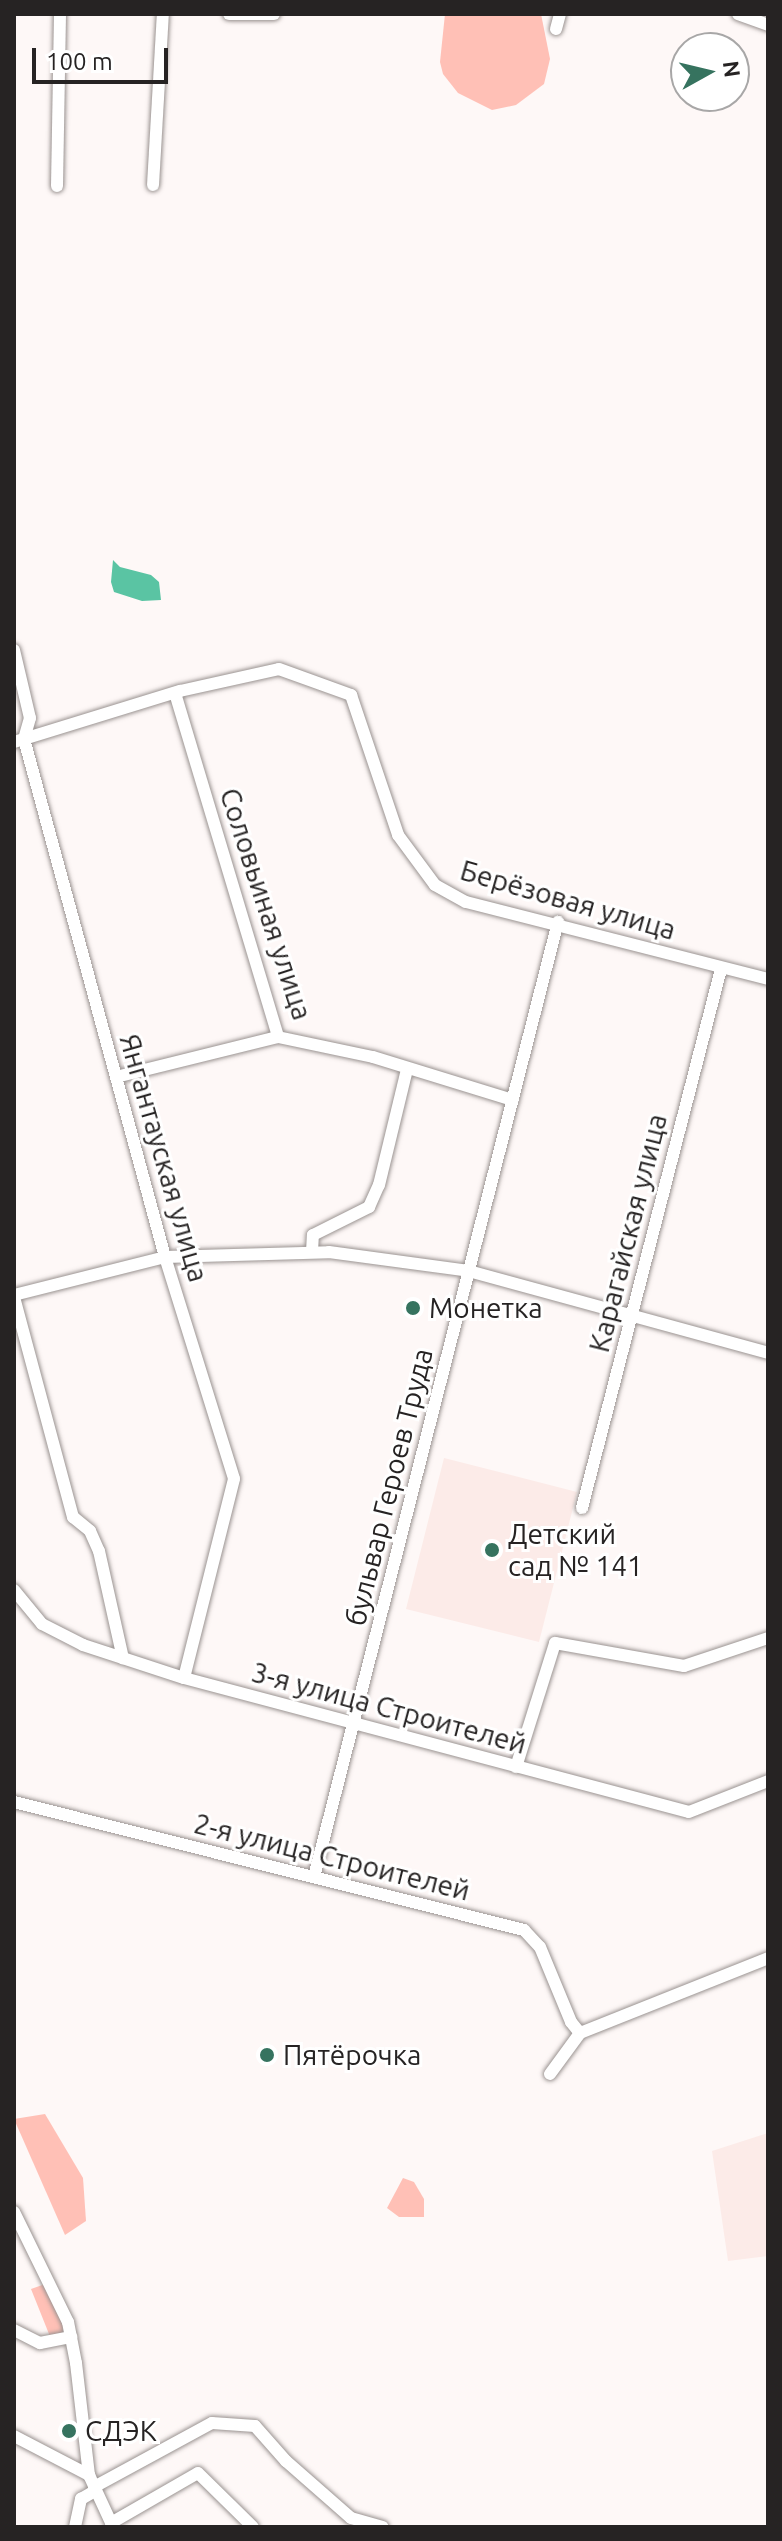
<!DOCTYPE html>
<html>
<head>
<meta charset="utf-8">
<style>
  body { margin:0 }
  #map { position:relative; width:782px; height:2541px; overflow:hidden; background:#fef8f7; font-family:Ubuntu,sans-serif }
  div>[style] { position:absolute }
  [style*='--x'] { left:calc(var(--x)*1px); top:calc(var(--y)*1px); width:calc(var(--w)*1px); rotate:calc(var(--a)*1deg) }
  .built>* { inset:0; background:#fcebe8 }
  .green>* { inset:0; background:#ffc0b6 }
  .water>* { inset:0; background:#5ac4a3 }
  .roads { filter:drop-shadow(0 0 2px #9a9391) drop-shadow(0 0 2px #9a9391) }
  .minor>* { height:12px; margin:-6px; padding:0 6px; transform-origin:6px; border-radius:6px; background:#fff }
  .dots>* { width:22px; height:22px; translate:-50% -50%; box-sizing:border-box; border:4px solid #fff; border-radius:50% }
  span { translate:-50% -50%; white-space:nowrap; text-align:center; line-height:1.15; -webkit-text-stroke:6px #fff; paint-order:stroke }
  .street-label { font-size:28px; color:#262323 }
  .poi-label { font-size:28px; color:#262323 }
  .left { translate:0 -50%; text-align:left }
  .frame { position:absolute; inset:0; border:16px solid #262323; pointer-events:none }
  .north { position:absolute; left:670px; top:32px; width:80px; height:80px; box-sizing:border-box; background:#fff; border:2px solid #a8a7a7; border-radius:50%; rotate:82deg; font-size:22px; font-weight:700; line-height:32px; text-align:center; color:#262323 }
  .north::after { content:''; display:block; margin:auto; width:28px; height:36px; background:#36735f; clip-path:polygon(50% 0,100% 100%,50% 72%,0 100%) }
  .scale { position:absolute; left:32px; top:48px; width:136px; height:36px; box-sizing:border-box; border:4px solid #262323; border-top:0; padding-left:10px; font-size:24px; line-height:28px; white-space:nowrap; color:#262323; -webkit-text-stroke:6px #fff; paint-order:stroke }
</style>
</head>
<body>
<div id="map">
  <div class="built">
    <i style="clip-path:polygon(444px 1458px,577px 1492px,539px 1642px,406px 1609px)"></i>
    <i style="clip-path:polygon(768px 2133px,768px 2256px,728px 2261px,712px 2151px)"></i>
  </div>
  <div class="green">
    <i style="clip-path:polygon(445px 14px,541px 14px,550px 59px,544px 84px,516px 105px,492px 110px,458px 93px,443px 74px,440px 62px)"></i>
    <i style="clip-path:polygon(45px 2114px,83px 2178px,86px 2221px,65px 2235px,14px 2119px)"></i>
    <i style="clip-path:polygon(403px 2178px,414px 2182px,424px 2199px,424px 2217px,399px 2217px,387px 2208px)"></i>
    <i style="clip-path:polygon(48px 2283px,69px 2335px,51px 2339px,31px 2289px)"></i>
  </div>
  <div class="water">
    <i style="clip-path:polygon(113px 560px,120px 567px,151px 575px,159px 582px,161px 600px,142px 601px,114px 592px,111px 582px)"></i>
  </div>
  <div class="roads">
    <div class="minor">
      <i style="--x:229;--y:14;--w:45;--a:0"></i>
      <i style="--x:738;--y:14;--w:32;--a:20"></i>
      <i style="--x:556;--y:29;--w:16;--a:-75"></i>
      <i style="--x:153;--y:185;--w:171;--a:-86.7"></i>
      <i style="--x:57;--y:186;--w:172;--a:-89"></i>
      <i style="--x:14;--y:650;--w:70;--a:76.8"></i>
      <i style="--x:30;--y:718;--w:22;--a:106"></i>
      <i style="--x:24;--y:739;--w:537;--a:74.77"></i>
      <i style="--x:165;--y:1257;--w:232;--a:72.7"></i>
      <i style="--x:234;--y:1479;--w:205;--a:104.1"></i>
      <i style="--x:175;--y:693;--w:359;--a:73.3"></i>
      <i style="--x:278;--y:1037;--w:97;--a:11.9"></i>
      <i style="--x:373;--y:1057;--w:146;--a:17.1"></i>
      <i style="--x:14;--y:742;--w:174;--a:-17.1"></i>
      <i style="--x:180;--y:691;--w:101;--a:-12.5"></i>
      <i style="--x:279;--y:669;--w:77;--a:19.9"></i>
      <i style="--x:351;--y:695;--w:148;--a:71.4"></i>
      <i style="--x:398;--y:835;--w:62;--a:53.5"></i>
      <i style="--x:435;--y:885;--w:35;--a:29"></i>
      <i style="--x:466;--y:902;--w:312;--a:14.3"></i>
      <i style="--x:116;--y:1077;--w:167;--a:-13.9"></i>
      <i style="--x:312;--y:1252;--w:17;--a:-87"></i>
      <i style="--x:313;--y:1235;--w:63;--a:-26.6"></i>
      <i style="--x:369;--y:1207;--w:24;--a:-66"></i>
      <i style="--x:379;--y:1185;--w:119;--a:-76.4"></i>
      <i style="--x:14;--y:1295;--w:156;--a:-14.1"></i>
      <i style="--x:165;--y:1257;--w:164;--a:-1.7"></i>
      <i style="--x:329;--y:1252;--w:141;--a:7.7"></i>
      <i style="--x:469;--y:1271;--w:310;--a:15.3"></i>
      <i style="--x:14;--y:1297;--w:228;--a:75"></i>
      <i style="--x:73;--y:1517;--w:22;--a:39"></i>
      <i style="--x:90;--y:1531;--w:22;--a:66"></i>
      <i style="--x:99;--y:1551;--w:110;--a:77.4"></i>
      <i style="--x:582;--y:1508;--w:557;--a:-75.54"></i>
      <i style="--x:14;--y:1590;--w:44;--a:50.5"></i>
      <i style="--x:42;--y:1624;--w:46;--a:27.1"></i>
      <i style="--x:83;--y:1645;--w:106;--a:18.1"></i>
      <i style="--x:184;--y:1678;--w:522;--a:14.86"></i>
      <i style="--x:689;--y:1812;--w:85;--a:-21.4"></i>
      <i style="--x:516;--y:1767;--w:130;--a:-72.5"></i>
      <i style="--x:555;--y:1643;--w:131;--a:10.1"></i>
      <i style="--x:684;--y:1666;--w:89;--a:-18.4"></i>
      <i style="--x:14;--y:1802;--w:526;--a:14.09"></i>
      <i style="--x:524;--y:1930;--w:23;--a:47"></i>
      <i style="--x:540;--y:1947;--w:81;--a:67.5"></i>
      <i style="--x:571;--y:2022;--w:14;--a:51"></i>
      <i style="--x:314;--y:1877;--w:986;--a:-75.67"></i>
      <i style="--x:550;--y:2074;--w:51;--a:-53.8"></i>
      <i style="--x:580;--y:2033;--w:202;--a:-21.7"></i>
      <i style="--x:14;--y:2212;--w:123;--a:63.9"></i>
      <i style="--x:68;--y:2322;--w:42;--a:79"></i>
      <i style="--x:76;--y:2363;--w:113;--a:83.4"></i>
      <i style="--x:89;--y:2475;--w:57;--a:65.2"></i>
      <i style="--x:14;--y:2330;--w:29;--a:27"></i>
      <i style="--x:40;--y:2343;--w:32;--a:-11"></i>
      <i style="--x:14;--y:2436;--w:85;--a:27.5"></i>
      <i style="--x:94;--y:2487;--w:134;--a:-28.5"></i>
      <i style="--x:212;--y:2423;--w:43;--a:4"></i>
      <i style="--x:255;--y:2426;--w:47;--a:48.5"></i>
      <i style="--x:286;--y:2461;--w:86;--a:41.2"></i>
      <i style="--x:351;--y:2518;--w:33;--a:16"></i>
      <i style="--x:111;--y:2523;--w:100;--a:-29.9"></i>
      <i style="--x:198;--y:2473;--w:77;--a:44.5"></i>
      <i style="--x:75;--y:2527;--w:29;--a:-78"></i>
      <i style="--x:81;--y:2499;--w:16;--a:-30"></i>
    </div>
  </div>
  <div class="dots">
    <i style="left:413px;top:1308px;background:#36735f"></i>
    <i style="left:492px;top:1550px;background:#36735f"></i>
    <i style="left:267px;top:2055px;background:#36735f"></i>
    <i style="left:69px;top:2431px;background:#36735f"></i>
  </div>
  <div class="street-label">
    <span style="left:568px;top:900px;rotate:16deg">Берёзовая улица</span>
    <span style="left:266px;top:904px;rotate:72deg">Соловьиная улица</span>
    <span style="left:164px;top:1158px;rotate:74deg">Янгантауская улица</span>
    <span style="left:628px;top:1233px;rotate:-76deg">Карагайская улица</span>
    <span style="left:389px;top:1487px;rotate:-76deg">бульвар Героев Труда</span>
    <span style="left:389px;top:1708px;rotate:15deg">3-я улица Строителей</span>
    <span style="left:332px;top:1857px;rotate:14deg">2-я улица Строителей</span>
  </div>
  <div class="poi-label">
    <span class="left" style="left:429px;top:1308px">Монетка</span>
    <span class="left" style="left:508px;top:1550px">Детский<br>сад № 141</span>
    <span class="left" style="left:283px;top:2055px">Пятёрочка</span>
    <span class="left" style="left:85px;top:2431px">СДЭК</span>
  </div>
  <div class="frame"></div>
  <div class="north">N</div>
  <div class="scale">100 m</div>
</div>
</body>
</html>
